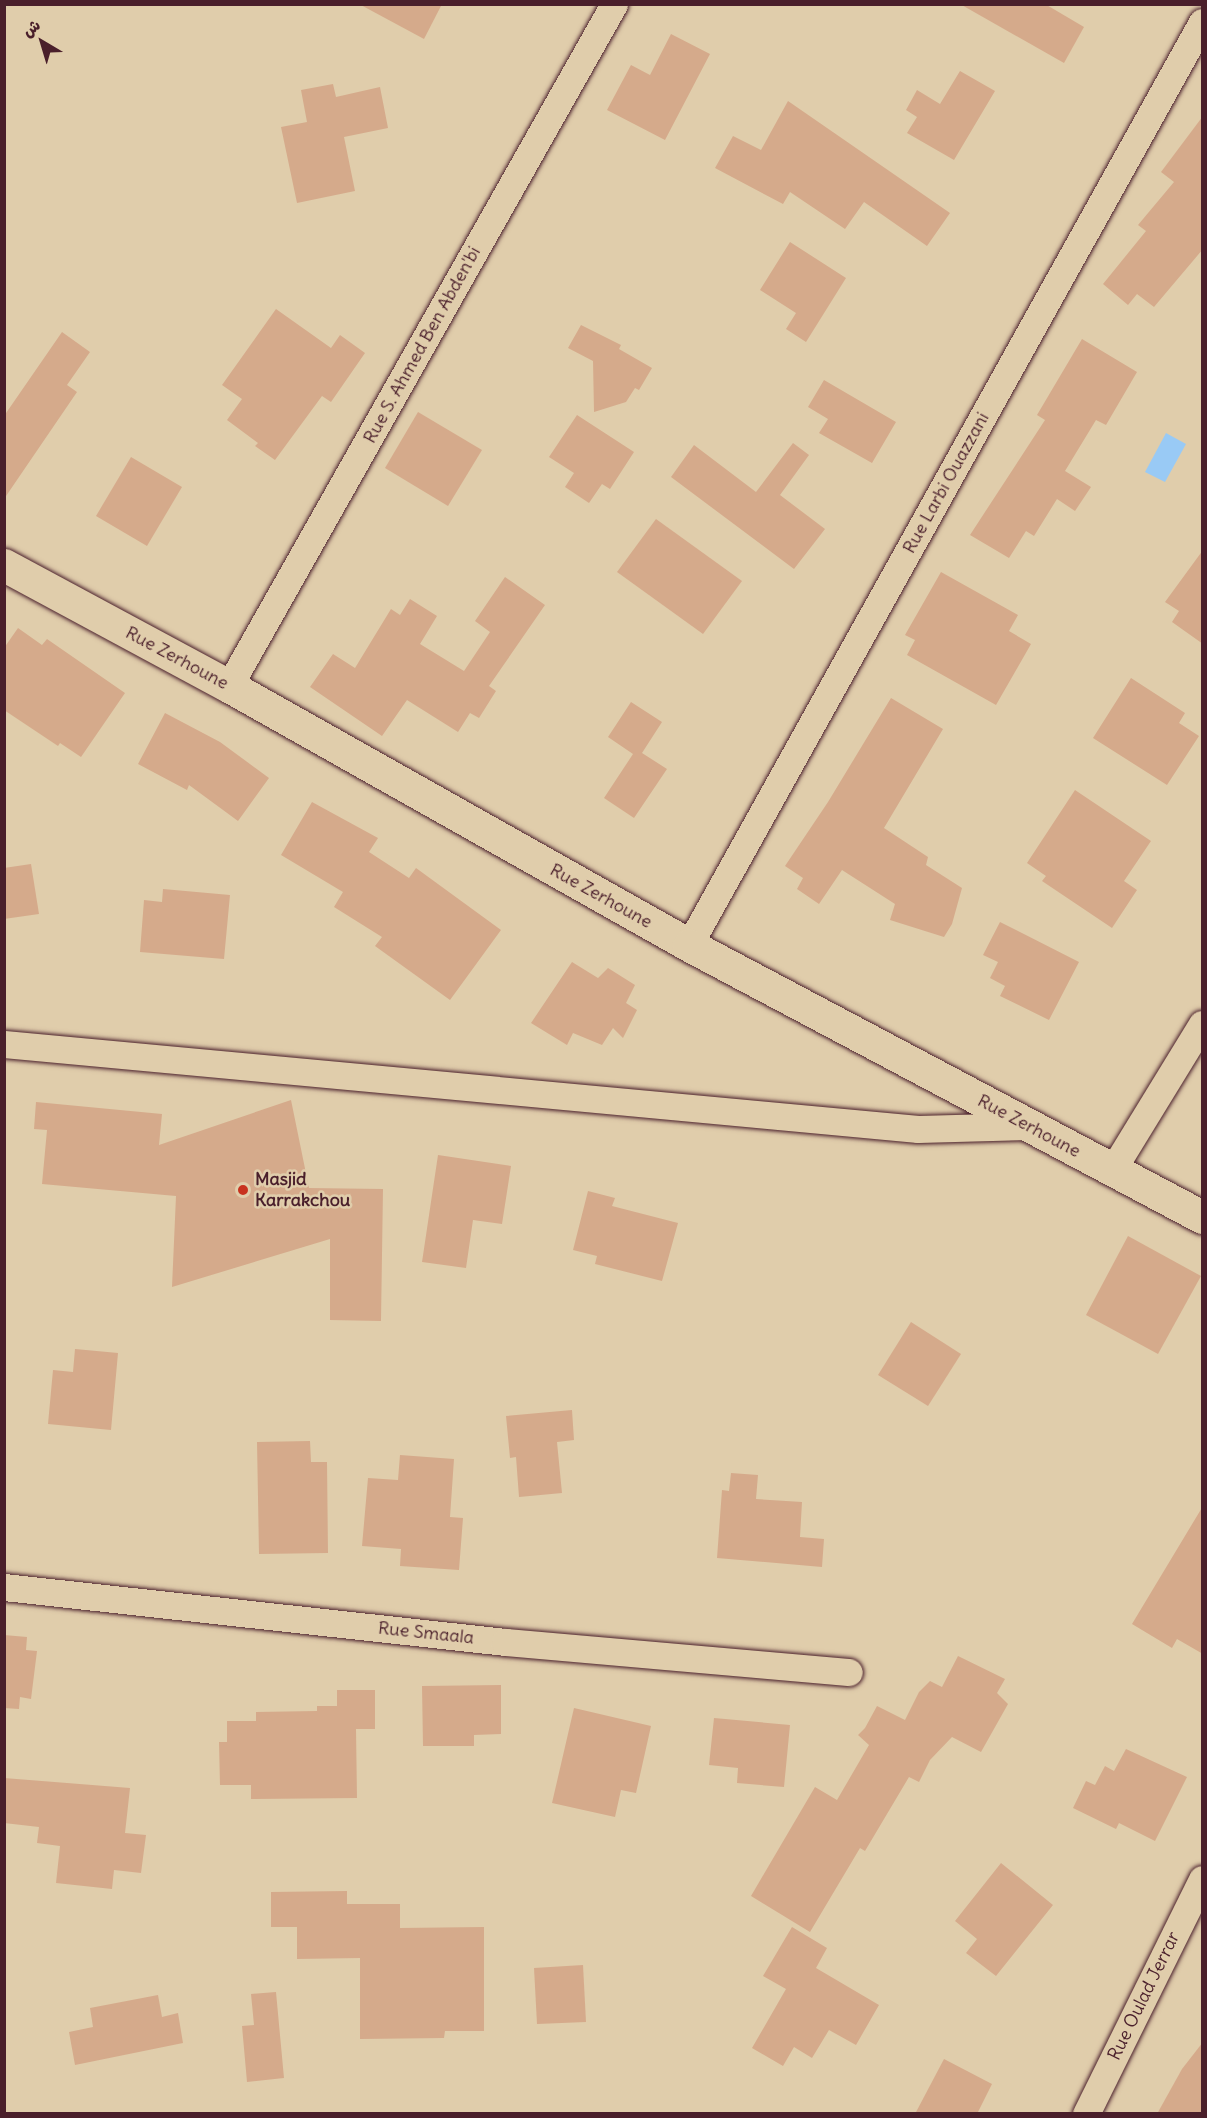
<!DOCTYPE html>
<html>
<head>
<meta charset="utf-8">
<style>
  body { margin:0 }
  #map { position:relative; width:1207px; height:2118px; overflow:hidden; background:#e0cdab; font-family:Delius,"Playpen Sans Arabic",sans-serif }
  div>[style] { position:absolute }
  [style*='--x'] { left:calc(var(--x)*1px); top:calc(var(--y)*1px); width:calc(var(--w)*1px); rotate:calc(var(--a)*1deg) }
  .water>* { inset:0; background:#99caf5 }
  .building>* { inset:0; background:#d5aa8b }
  .roads { filter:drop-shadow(0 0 2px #4a1f2b) drop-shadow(0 0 2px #4a1f2b) }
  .street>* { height:27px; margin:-13.5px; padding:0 13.5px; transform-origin:13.5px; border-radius:13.5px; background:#e0cdab }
  .secondary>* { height:33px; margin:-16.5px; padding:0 16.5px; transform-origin:16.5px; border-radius:16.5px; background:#e0cdab }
  .dots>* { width:16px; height:16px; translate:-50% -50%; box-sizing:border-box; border:3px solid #e0cdab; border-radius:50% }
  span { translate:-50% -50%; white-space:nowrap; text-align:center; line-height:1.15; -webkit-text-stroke:5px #e0cdab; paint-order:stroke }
  .street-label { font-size:18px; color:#4a1f2b }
  .poi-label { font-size:18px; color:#4a1f2b; font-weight:700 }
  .left { translate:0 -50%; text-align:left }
  .frame { position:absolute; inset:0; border:6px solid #4a1f2b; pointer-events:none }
  .north { position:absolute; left:12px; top:12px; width:60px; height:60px; -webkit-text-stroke:4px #e0cdab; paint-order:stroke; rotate:322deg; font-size:16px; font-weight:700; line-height:24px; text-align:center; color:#4a1f2b }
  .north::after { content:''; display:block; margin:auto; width:21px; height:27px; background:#4a1f2b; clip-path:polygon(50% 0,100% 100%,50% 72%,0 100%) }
</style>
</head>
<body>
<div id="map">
  <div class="water">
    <i style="clip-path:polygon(1166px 433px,1186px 444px,1165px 482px,1145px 472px)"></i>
  </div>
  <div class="building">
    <i style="clip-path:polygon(359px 4px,442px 4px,424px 39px)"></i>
    <i style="clip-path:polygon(960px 4px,1045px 4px,1084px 27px,1064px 63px)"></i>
    <i style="clip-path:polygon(671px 34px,710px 54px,665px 140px,607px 110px,631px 65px,650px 75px)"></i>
    <i style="clip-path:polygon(960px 71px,995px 91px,954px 160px,907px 133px,917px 117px,906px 110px,917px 90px,940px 104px)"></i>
    <i style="clip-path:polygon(333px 84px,336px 97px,380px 87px,388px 128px,344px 137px,355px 191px,297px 203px,281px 127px,307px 122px,301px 90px)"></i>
    <i style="clip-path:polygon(788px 101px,950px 213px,927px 246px,864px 202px,845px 229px,790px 192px,783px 204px,715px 168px,733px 136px,761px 150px)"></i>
    <i style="clip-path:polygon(1203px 116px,1203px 249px,1154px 307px,1137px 294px,1128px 305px,1103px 284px,1146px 231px,1138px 225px,1174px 182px,1161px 172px)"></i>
    <i style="clip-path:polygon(790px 242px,846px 278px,806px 342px,786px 329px,796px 313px,760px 290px)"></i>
    <i style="clip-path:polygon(276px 309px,331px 348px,340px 335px,365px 353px,331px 402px,322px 396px,275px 460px,255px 446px,258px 443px,227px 420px,242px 399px,222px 385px)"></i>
    <i style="clip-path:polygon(581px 325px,621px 345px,619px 349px,652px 368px,639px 390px,635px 388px,626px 402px,594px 412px,593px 361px,568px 348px)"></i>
    <i style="clip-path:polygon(62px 332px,90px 352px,67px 385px,77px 392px,4px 499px,4px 416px)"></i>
    <i style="clip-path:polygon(1082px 339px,1137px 372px,1106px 425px,1096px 420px,1065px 471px,1091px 487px,1075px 511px,1057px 499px,1034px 536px,1026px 531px,1009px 558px,970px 535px,1045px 420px,1037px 415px)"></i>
    <i style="clip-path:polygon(824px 380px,896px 422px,872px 463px,819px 433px,828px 419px,808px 407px)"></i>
    <i style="clip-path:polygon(418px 412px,482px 450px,448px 506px,385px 468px)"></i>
    <i style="clip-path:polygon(577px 415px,634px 452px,610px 489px,602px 484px,589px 503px,565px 487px,574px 473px,549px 457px)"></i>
    <i style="clip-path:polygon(793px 443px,809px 455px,780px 495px,825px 529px,794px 569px,671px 477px,694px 445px,756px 492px)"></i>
    <i style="clip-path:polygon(131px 457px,182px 487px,147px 546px,96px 516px)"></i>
    <i style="clip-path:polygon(656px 519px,742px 581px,703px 634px,617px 572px)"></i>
    <i style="clip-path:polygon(1203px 550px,1203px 644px,1172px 622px,1179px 611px,1165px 602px)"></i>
    <i style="clip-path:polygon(941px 572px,1018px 615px,1009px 631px,1031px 644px,996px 705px,907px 655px,915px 640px,905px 635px)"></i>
    <i style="clip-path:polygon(505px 577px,545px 605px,489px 686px,496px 691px,479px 718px,470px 713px,458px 732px,407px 700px,382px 736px,310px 687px,333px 654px,355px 668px,391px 609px,400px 615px,410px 599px,437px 616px,420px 644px,464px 671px,490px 632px,475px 621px)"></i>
    <i style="clip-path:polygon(18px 628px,42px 645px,47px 639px,125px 693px,81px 757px,60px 743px,58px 746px,4px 710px,4px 648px)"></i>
    <i style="clip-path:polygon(1131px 678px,1185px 713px,1179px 723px,1199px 736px,1167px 785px,1093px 738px)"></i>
    <i style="clip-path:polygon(891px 698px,943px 729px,884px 828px,928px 857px,926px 865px,962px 888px,952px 924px,944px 937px,890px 920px,895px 904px,842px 870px,819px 904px,797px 889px,803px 878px,785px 866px,828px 802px)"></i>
    <i style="clip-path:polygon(631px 702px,662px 722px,642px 753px,667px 769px,634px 818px,604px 798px,633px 754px,608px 737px)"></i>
    <i style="clip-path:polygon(165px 713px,220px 742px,269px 778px,238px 821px,189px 785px,187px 790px,138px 764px)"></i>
    <i style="clip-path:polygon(1075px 790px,1151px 841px,1124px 881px,1137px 890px,1112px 928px,1042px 881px,1046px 876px,1027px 863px)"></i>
    <i style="clip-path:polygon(312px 802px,378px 838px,369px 852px,409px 878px,416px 868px,501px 930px,450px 1000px,375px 946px,382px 937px,334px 907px,343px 892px,281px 855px)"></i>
    <i style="clip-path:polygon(31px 864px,39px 914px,4px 919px,4px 868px)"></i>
    <i style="clip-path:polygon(163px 889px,230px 895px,224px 959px,140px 952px,144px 900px,162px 902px)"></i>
    <i style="clip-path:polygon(1000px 922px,1079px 962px,1049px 1020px,1000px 996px,1005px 986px,990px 978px,998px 962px,983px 955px)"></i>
    <i style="clip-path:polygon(572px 962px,598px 978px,608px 968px,635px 985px,626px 1003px,637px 1010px,623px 1038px,613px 1028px,602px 1045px,573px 1033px,567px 1045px,531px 1023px)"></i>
    <i style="clip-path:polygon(291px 1100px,309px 1188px,383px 1189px,381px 1321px,330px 1320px,330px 1239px,172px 1287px,176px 1196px,42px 1184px,47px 1130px,34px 1129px,36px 1102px,162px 1114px,159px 1145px)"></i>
    <i style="clip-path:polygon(438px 1155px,511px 1166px,502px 1224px,473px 1220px,466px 1268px,422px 1262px)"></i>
    <i style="clip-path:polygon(588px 1191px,615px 1198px,612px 1206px,678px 1223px,662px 1281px,595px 1264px,597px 1256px,573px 1250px)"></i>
    <i style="clip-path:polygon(1128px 1236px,1201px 1276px,1158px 1354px,1086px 1315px)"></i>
    <i style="clip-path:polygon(911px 1322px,961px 1354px,928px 1406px,878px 1375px)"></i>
    <i style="clip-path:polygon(75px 1349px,118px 1353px,111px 1430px,48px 1424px,53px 1370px,73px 1372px)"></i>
    <i style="clip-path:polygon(572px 1410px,574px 1440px,557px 1442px,562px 1493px,519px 1497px,516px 1457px,510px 1458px,506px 1416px)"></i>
    <i style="clip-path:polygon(310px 1441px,311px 1462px,327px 1462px,328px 1553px,259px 1554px,257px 1442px)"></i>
    <i style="clip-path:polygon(400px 1455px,454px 1459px,450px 1517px,463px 1518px,459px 1570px,400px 1566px,401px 1549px,362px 1546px,368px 1478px,398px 1480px)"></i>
    <i style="clip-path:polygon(731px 1473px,758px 1475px,756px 1499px,802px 1502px,800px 1537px,824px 1539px,822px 1567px,717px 1558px,722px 1490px,729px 1491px)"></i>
    <i style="clip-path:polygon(1203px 1506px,1203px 1654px,1177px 1639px,1172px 1648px,1132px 1624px)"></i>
    <i style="clip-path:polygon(4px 1635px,27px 1637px,26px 1650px,37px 1651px,31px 1699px,20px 1697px,19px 1709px,4px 1708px)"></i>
    <i style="clip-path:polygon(958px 1656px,1005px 1679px,997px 1693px,1008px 1704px,981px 1752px,952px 1737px,930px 1760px,919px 1782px,909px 1777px,865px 1851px,860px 1848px,810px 1932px,751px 1896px,815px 1787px,837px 1800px,869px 1745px,858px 1735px,865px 1728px,877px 1706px,905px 1720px,919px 1692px,930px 1681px,942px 1687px)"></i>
    <i style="clip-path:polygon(501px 1685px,501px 1734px,474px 1735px,474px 1746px,423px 1746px,422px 1686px)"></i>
    <i style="clip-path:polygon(337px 1690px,375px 1690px,375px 1729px,356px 1729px,357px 1798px,251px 1799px,251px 1785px,220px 1785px,219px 1742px,227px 1742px,227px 1721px,256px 1721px,256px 1712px,317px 1711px,317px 1706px,337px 1706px)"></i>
    <i style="clip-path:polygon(574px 1708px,651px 1726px,636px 1793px,621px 1790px,615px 1817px,552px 1803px)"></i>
    <i style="clip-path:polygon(714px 1718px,790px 1725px,784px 1787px,737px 1783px,738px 1768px,709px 1765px)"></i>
    <i style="clip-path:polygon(1126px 1749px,1187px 1777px,1155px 1841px,1119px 1823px,1116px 1829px,1073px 1808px,1086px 1781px,1095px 1785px,1105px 1766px,1114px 1771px)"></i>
    <i style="clip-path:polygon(4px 1778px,130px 1788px,125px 1833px,146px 1835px,141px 1873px,114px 1870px,112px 1889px,56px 1883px,60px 1846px,37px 1843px,39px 1827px,4px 1823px)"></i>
    <i style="clip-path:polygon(1001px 1863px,1053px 1905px,996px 1976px,966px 1953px,977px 1939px,955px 1921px)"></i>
    <i style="clip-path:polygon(347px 1891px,347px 1904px,400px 1904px,400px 1928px,484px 1927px,484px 2031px,445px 2031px,444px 2038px,360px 2039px,360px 1958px,297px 1959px,297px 1927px,271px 1927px,271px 1892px)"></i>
    <i style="clip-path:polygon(792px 1927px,827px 1948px,816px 1968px,879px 2005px,856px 2045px,829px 2030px,812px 2058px,794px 2047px,783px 2066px,752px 2048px,786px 1989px,763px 1976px)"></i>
    <i style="clip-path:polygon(583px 1965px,586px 2022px,537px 2024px,534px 1968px)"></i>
    <i style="clip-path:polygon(276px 1992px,284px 2078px,247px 2082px,242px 2026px,254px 2025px,251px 1994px)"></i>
    <i style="clip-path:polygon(158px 1995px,162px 2017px,178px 2013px,183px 2043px,75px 2065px,69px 2032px,93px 2027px,90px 2008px)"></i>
    <i style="clip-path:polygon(1203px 2042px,1203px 2114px,1157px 2114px,1182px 2069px)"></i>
    <i style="clip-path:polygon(944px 2059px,992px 2084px,977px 2114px,915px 2114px)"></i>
  </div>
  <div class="roads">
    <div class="street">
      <i style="--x:229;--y:686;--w:783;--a:-60.55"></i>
      <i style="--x:689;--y:945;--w:1056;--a:-60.93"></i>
      <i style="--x:4;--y:1044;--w:918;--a:5.31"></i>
      <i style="--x:918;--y:1129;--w:110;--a:-1.6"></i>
      <i style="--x:1113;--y:1169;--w:170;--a:-58.5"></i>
      <i style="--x:4;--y:1587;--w:504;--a:6.26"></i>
      <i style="--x:505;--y:1642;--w:345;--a:5"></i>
      <i style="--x:1086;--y:2114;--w:262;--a:-63.7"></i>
    </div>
    <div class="secondary">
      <i style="--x:4;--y:565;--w:255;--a:28.3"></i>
      <i style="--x:229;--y:686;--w:528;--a:29.38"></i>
      <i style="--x:689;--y:945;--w:581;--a:27.93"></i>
    </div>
  </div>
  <div class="dots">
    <i style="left:243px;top:1190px;background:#c8321e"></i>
  </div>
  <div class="street-label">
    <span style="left:422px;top:345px;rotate:-61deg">Rue S. Ahmed Ben Abden'bi</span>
    <span style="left:946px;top:483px;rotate:-61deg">Rue Larbi Ouazzani</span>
    <span style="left:177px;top:658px;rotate:28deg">Rue Zerhoune</span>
    <span style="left:601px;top:896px;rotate:29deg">Rue Zerhoune</span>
    <span style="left:1029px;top:1126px;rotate:28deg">Rue Zerhoune</span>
    <span style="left:426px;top:1633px;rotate:6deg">Rue Smaala</span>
    <span style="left:1144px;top:1996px;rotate:-64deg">Rue Oulad Jerrar</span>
  </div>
  <div class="poi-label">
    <span class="left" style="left:255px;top:1190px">Masjid<br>Karrakchou</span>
  </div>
  <div class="frame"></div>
  <div class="north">ش</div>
</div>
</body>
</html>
